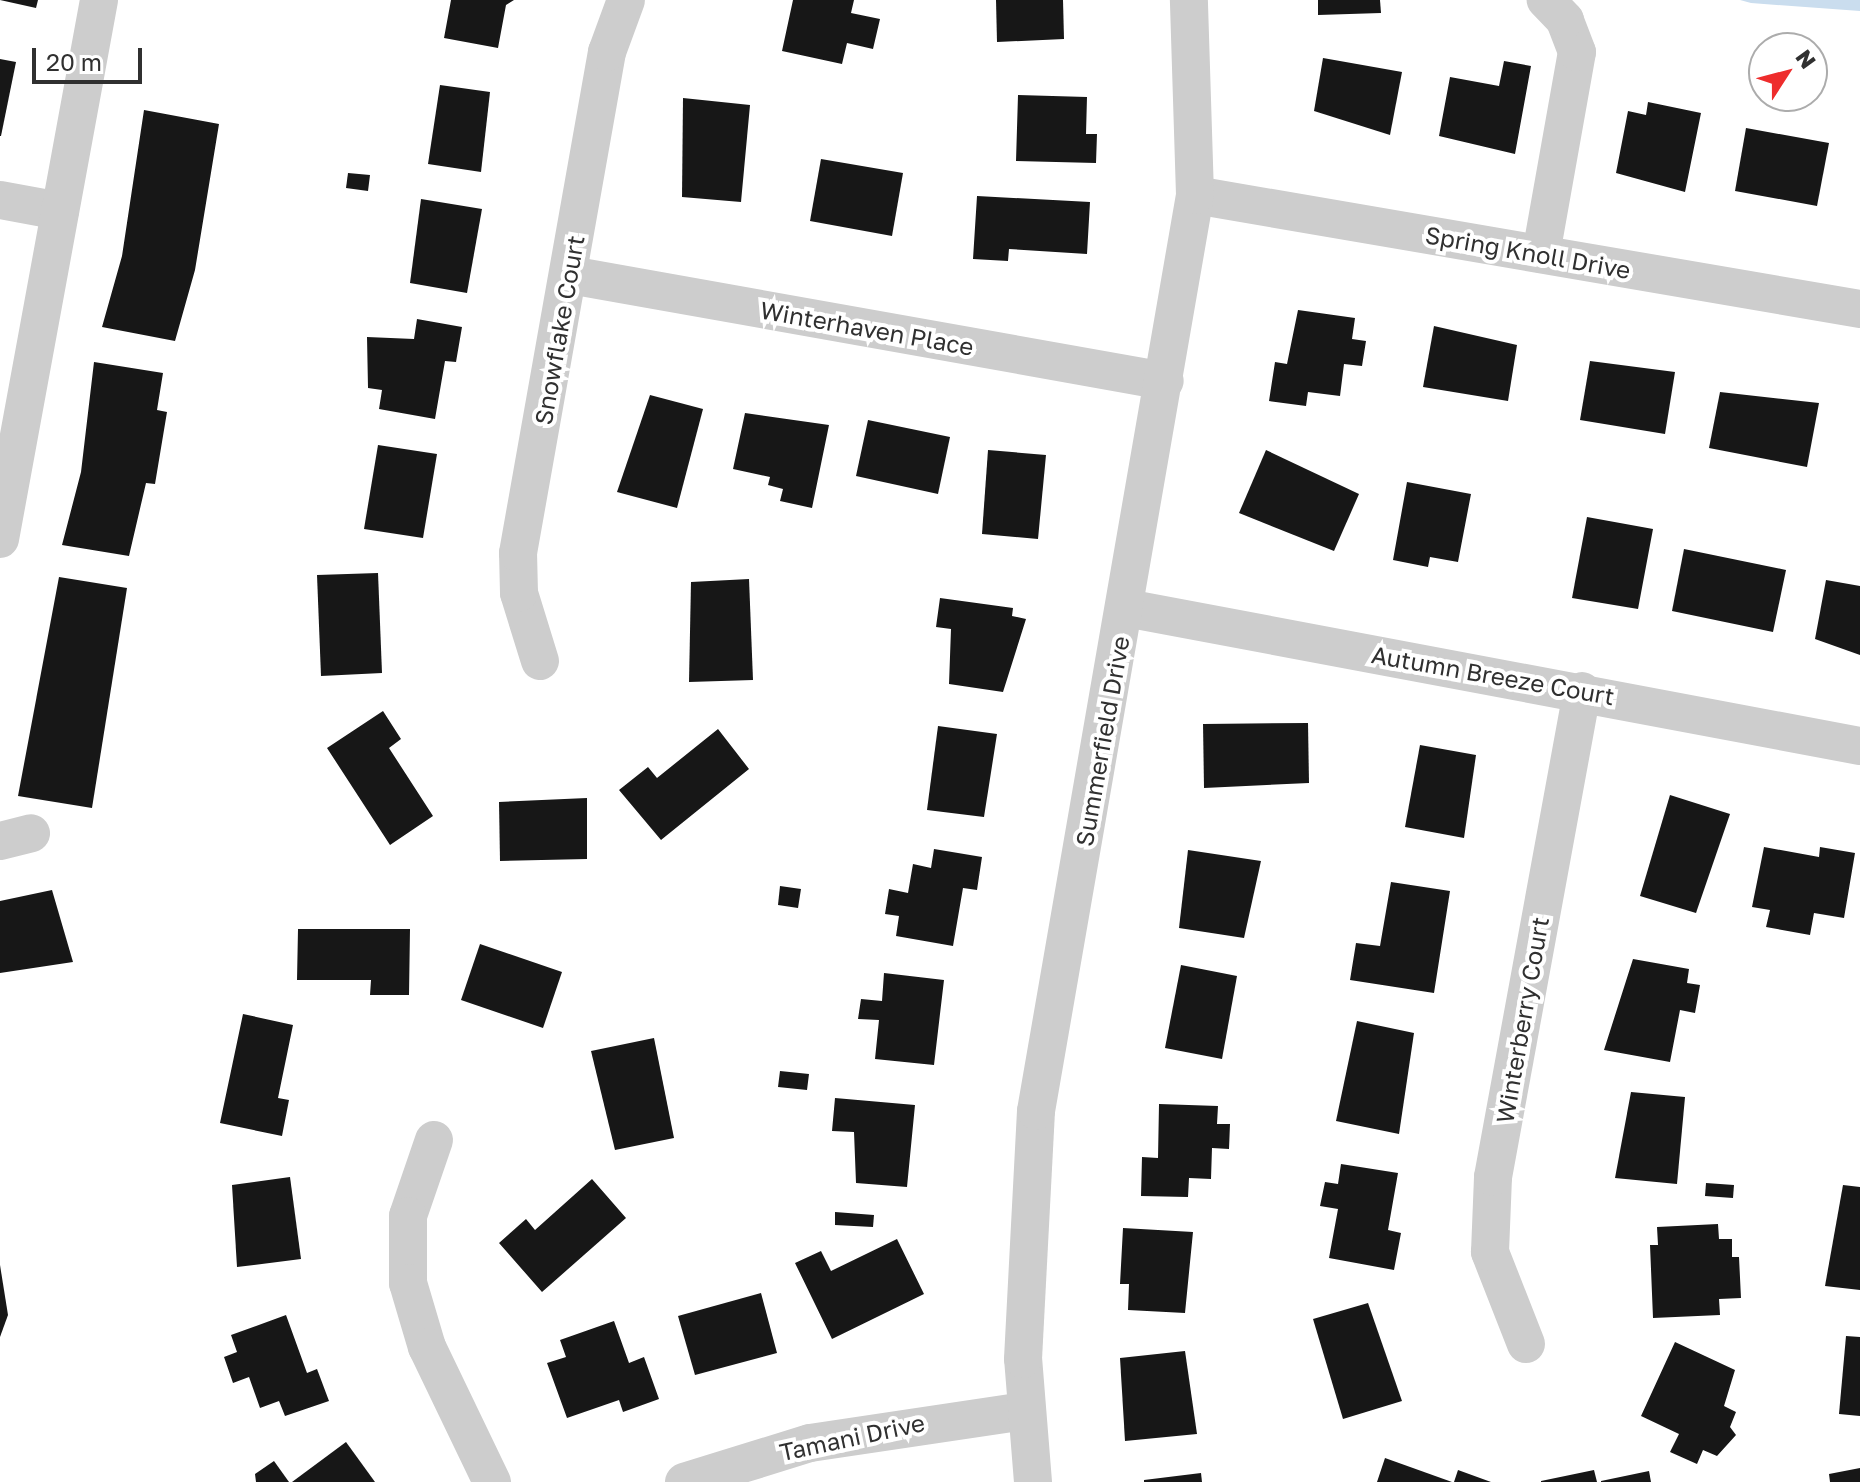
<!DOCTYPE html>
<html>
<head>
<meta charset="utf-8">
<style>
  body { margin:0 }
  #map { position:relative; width:1860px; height:1482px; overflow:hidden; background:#fff; font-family:"Golos Text",sans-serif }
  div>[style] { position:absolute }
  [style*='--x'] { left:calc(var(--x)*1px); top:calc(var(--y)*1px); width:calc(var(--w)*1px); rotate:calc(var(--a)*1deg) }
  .water>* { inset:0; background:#caddee }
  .building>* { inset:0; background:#171717 }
  .minor>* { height:38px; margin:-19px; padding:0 19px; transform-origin:19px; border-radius:19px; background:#cdcdcd }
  span { translate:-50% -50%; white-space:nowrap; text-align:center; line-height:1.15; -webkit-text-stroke:8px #fff; paint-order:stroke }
  .street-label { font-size:24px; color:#303030 }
  .north { position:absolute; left:1748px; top:32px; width:80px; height:80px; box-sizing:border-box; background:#fff; border:2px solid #acacac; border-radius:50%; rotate:54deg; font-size:22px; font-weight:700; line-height:32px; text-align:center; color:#303030 }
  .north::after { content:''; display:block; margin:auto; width:28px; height:36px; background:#ee2c2c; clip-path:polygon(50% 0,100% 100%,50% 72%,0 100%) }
  .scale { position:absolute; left:32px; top:48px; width:110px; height:36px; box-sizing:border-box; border:4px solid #303030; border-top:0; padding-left:10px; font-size:24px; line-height:28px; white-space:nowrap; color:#303030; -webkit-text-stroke:6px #fff; paint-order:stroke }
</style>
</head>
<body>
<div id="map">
  <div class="water">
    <i style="clip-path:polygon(1740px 0,1860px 0,1860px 11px,1751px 3px)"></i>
  </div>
  <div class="building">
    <i style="clip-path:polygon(0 0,38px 0,36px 8px)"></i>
    <i style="clip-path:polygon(451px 0,514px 0,506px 5px,498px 48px,444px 38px)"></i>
    <i style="clip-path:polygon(793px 0,854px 0,851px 13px,880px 19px,873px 49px,847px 43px,842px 64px,782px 51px)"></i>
    <i style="clip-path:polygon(996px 0,1063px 0,1064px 39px,997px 42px)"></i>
    <i style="clip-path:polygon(1318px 0,1380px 0,1381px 13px,1318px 15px)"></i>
    <i style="clip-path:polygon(1323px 58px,1402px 72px,1390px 135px,1314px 111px)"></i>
    <i style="clip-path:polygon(0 59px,16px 62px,1px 136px,0 136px)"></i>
    <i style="clip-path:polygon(1504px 61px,1531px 66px,1515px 154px,1439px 136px,1450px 77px,1499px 86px)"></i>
    <i style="clip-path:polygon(440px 85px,490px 92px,481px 172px,428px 164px)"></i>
    <i style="clip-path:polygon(1018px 95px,1087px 97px,1086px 134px,1097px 134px,1096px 163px,1016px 161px)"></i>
    <i style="clip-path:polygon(683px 98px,750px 105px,741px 202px,682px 197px)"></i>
    <i style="clip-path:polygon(1648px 102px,1701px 113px,1685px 192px,1616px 173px,1628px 111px,1646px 115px)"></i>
    <i style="clip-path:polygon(144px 110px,219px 124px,195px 270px,175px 341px,102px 327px,122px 256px)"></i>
    <i style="clip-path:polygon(1746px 128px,1829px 143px,1817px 206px,1735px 191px)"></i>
    <i style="clip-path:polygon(821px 159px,903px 173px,892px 236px,810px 221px)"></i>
    <i style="clip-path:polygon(348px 173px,370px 175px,368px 191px,346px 188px)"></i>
    <i style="clip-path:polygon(977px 196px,1090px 202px,1087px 254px,1009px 249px,1008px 261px,973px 259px)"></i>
    <i style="clip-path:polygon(421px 199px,482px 209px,467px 293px,410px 283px)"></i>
    <i style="clip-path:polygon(1298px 310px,1355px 318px,1352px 339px,1366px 341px,1362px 366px,1344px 364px,1340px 396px,1308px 392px,1306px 406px,1269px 401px,1275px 362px,1287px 364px)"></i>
    <i style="clip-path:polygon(417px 319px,462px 327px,456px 362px,445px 361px,435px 419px,379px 409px,382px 390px,368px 388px,367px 337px,414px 339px)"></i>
    <i style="clip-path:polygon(1434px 326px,1517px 345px,1508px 401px,1423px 387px)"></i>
    <i style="clip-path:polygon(1590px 361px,1675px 372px,1665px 434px,1580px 420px)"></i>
    <i style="clip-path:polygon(94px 362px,163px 373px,157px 410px,167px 412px,155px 484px,146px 483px,129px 556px,62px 545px,81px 472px)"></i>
    <i style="clip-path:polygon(1720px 392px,1819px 403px,1807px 467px,1709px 448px)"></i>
    <i style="clip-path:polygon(650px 395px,703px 409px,677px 508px,617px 492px)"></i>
    <i style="clip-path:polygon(745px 413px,829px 425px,812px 508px,780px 501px,783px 489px,768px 485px,770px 477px,733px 469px)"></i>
    <i style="clip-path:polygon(868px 420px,950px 437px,938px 494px,856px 476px)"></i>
    <i style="clip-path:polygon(378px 445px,437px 454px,423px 538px,364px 529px)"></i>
    <i style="clip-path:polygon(988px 450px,1046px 455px,1038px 539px,982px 534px)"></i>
    <i style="clip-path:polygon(1266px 450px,1359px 494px,1334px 551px,1239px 513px)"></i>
    <i style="clip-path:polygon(1407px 482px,1471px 494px,1458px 562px,1430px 557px,1428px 567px,1393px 560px)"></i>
    <i style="clip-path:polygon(1587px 517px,1653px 529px,1638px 609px,1572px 598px)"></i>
    <i style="clip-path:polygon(1684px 549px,1786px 570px,1773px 632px,1672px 611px)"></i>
    <i style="clip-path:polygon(378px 573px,382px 673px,321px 676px,317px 575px)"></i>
    <i style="clip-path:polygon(59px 577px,127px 588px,92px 808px,18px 796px)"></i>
    <i style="clip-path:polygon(749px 579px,753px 680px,689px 682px,691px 582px)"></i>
    <i style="clip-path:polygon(1826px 580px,1860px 586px,1860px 655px,1815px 639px)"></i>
    <i style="clip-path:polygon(940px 598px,1013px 608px,1012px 616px,1026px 619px,1003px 692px,949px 684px,951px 629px,936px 627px)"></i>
    <i style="clip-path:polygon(383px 711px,401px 739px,389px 748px,433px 816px,390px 845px,327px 748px)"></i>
    <i style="clip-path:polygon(1308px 723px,1309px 783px,1204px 788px,1203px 724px)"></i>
    <i style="clip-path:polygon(938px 726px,997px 734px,984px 817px,927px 810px)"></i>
    <i style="clip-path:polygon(718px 729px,749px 769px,661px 840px,619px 790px,648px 767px,657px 778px)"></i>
    <i style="clip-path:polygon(1420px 745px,1476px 755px,1464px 838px,1405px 827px)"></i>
    <i style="clip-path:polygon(1670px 795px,1730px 814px,1696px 913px,1640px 896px)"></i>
    <i style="clip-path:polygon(587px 798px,587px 859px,500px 861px,499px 802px)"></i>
    <i style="clip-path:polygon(1764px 847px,1819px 857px,1820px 847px,1855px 853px,1844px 918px,1814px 913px,1810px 935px,1766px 927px,1770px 910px,1752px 907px)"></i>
    <i style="clip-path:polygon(934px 849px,982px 857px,977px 890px,963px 888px,953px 946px,896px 936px,899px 916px,885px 914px,889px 889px,908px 893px,913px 864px,931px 868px)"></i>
    <i style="clip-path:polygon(1188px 850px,1261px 861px,1244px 938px,1179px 928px)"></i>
    <i style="clip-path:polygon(1391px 882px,1450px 891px,1434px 993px,1350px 980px,1356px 943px,1380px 946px)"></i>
    <i style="clip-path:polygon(780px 886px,801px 889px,798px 908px,778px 905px)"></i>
    <i style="clip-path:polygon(52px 890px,73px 962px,0 973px,0 901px)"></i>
    <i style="clip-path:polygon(298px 929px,410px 929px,409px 995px,370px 995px,371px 980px,297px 980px)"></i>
    <i style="clip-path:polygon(480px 944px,562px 972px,543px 1028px,461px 1000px)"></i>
    <i style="clip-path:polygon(1633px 959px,1689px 969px,1687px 983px,1700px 985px,1695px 1013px,1680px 1010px,1670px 1062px,1604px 1050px)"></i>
    <i style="clip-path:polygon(1181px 965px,1237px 976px,1222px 1059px,1165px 1048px)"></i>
    <i style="clip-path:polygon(884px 973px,944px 980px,934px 1065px,875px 1059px,879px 1020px,858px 1019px,861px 999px,882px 1001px)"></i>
    <i style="clip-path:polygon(243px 1014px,293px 1025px,278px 1098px,289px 1100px,282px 1136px,220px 1123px)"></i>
    <i style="clip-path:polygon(1357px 1021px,1414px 1033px,1399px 1134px,1336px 1121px)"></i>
    <i style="clip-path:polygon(654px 1038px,674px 1138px,615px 1150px,591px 1051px)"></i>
    <i style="clip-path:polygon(780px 1071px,809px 1074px,807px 1090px,778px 1087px)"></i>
    <i style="clip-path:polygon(1631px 1092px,1685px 1097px,1677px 1184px,1615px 1178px)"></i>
    <i style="clip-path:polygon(835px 1098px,915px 1105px,907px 1187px,856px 1183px,854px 1132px,832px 1131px)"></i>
    <i style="clip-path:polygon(1159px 1104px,1218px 1106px,1217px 1124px,1230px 1124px,1229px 1149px,1212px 1148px,1211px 1179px,1189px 1178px,1188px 1197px,1141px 1196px,1142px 1157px,1158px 1158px)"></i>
    <i style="clip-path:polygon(1341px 1164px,1398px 1173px,1388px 1230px,1401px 1233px,1394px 1270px,1329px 1258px,1338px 1209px,1320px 1206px,1325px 1182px,1338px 1184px)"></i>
    <i style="clip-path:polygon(290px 1177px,301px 1259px,237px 1267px,232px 1185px)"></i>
    <i style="clip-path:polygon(592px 1179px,626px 1218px,542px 1292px,499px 1243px,526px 1219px,535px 1230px)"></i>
    <i style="clip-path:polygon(1706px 1183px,1734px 1185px,1733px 1198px,1705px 1196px)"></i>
    <i style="clip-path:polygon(1843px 1185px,1860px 1187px,1860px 1290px,1825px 1286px)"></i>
    <i style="clip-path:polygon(835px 1212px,874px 1215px,873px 1227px,835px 1225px)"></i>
    <i style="clip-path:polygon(1718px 1224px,1719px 1239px,1732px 1239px,1732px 1257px,1739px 1257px,1741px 1298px,1719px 1299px,1720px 1315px,1653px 1318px,1650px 1245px,1658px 1245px,1657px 1227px)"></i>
    <i style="clip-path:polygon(1123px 1228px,1193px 1232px,1185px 1313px,1128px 1310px,1129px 1284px,1120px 1284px)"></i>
    <i style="clip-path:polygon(897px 1239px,924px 1294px,832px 1339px,795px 1263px,821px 1251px,831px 1271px)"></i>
    <i style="clip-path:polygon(0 1265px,8px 1315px,0 1337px)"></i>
    <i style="clip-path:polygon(761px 1293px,777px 1353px,695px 1375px,678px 1316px)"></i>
    <i style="clip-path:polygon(1368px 1303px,1402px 1401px,1343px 1419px,1313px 1319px)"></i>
    <i style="clip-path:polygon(286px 1315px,307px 1373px,317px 1369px,329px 1401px,285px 1416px,279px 1401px,260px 1408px,249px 1377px,233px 1383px,224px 1357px,237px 1352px,231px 1335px)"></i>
    <i style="clip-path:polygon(614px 1321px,629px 1363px,644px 1357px,659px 1399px,623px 1412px,619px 1400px,567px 1418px,547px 1363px,566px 1357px,560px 1340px)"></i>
    <i style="clip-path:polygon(1846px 1336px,1860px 1337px,1860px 1416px,1839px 1414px)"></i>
    <i style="clip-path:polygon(1675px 1342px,1735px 1370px,1724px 1406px,1736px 1412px,1730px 1427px,1736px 1435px,1717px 1456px,1703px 1450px,1697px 1464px,1670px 1452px,1679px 1434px,1641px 1416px)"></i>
    <i style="clip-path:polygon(1185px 1351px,1197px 1434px,1125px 1441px,1120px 1358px)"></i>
    <i style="clip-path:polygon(346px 1442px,375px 1482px,292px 1482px)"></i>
    <i style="clip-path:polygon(1385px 1458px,1452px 1482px,1377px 1482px)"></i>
    <i style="clip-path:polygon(274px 1461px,289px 1482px,256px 1482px,255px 1474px)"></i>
    <i style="clip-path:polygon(1860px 1468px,1860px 1482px,1830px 1482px,1829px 1474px)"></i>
    <i style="clip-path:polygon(1458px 1470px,1491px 1482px,1454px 1482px)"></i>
    <i style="clip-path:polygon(1594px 1470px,1597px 1482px,1541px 1482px,1541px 1481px)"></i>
    <i style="clip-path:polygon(1649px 1471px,1651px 1482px,1601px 1482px,1601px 1481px)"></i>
    <i style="clip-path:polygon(1201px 1473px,1202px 1482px,1144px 1482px,1144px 1480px)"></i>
  </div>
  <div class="minor">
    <i style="--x:1195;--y:195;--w:675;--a:9.73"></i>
    <i style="--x:0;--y:200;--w:61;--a:10.4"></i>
    <i style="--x:1541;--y:254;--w:205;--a:-79.9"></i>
    <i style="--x:1577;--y:52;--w:34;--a:-111"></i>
    <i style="--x:1565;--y:20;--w:28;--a:-134"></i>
    <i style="--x:570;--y:275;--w:604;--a:10.1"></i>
    <i style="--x:0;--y:539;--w:548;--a:-79.59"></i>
    <i style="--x:1126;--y:608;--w:747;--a:10.65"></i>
    <i style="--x:540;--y:661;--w:71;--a:-107.2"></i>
    <i style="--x:519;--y:593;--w:40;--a:-91.4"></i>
    <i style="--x:518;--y:553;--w:509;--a:-79.93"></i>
    <i style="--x:607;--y:52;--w:55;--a:-69.9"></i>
    <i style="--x:0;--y:841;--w:32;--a:-14"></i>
    <i style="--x:434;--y:1140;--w:80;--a:108.9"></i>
    <i style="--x:408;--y:1216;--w:67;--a:90"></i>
    <i style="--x:408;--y:1283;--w:67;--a:73.5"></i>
    <i style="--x:427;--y:1347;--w:150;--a:64.3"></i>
    <i style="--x:1526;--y:1344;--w:99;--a:-111.4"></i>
    <i style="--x:1490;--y:1252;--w:75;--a:-87.7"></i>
    <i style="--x:1493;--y:1177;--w:494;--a:-79.6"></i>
    <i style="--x:684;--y:1482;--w:132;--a:-17.2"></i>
    <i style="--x:810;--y:1443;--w:216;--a:-8.5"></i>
    <i style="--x:1033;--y:1482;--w:123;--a:-94.6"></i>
    <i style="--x:1023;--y:1359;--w:248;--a:-87"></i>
    <i style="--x:1036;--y:1111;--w:930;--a:-80.15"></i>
    <i style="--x:1195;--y:195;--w:195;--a:-91.8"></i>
  </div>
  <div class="street-label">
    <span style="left:1528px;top:252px;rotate:10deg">Spring Knoll Drive</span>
    <span style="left:867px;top:328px;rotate:10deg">Winterhaven Place</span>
    <span style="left:559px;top:330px;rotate:-80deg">Snowflake Court</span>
    <span style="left:1493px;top:675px;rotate:10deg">Autumn Breeze Court</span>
    <span style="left:1102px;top:741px;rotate:-80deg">Summerfield Drive</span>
    <span style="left:1522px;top:1020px;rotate:-80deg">Winterberry Court</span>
    <span style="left:852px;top:1437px;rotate:-12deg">Tamani Drive</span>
  </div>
  <div class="north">N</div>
  <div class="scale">20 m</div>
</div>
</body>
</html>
